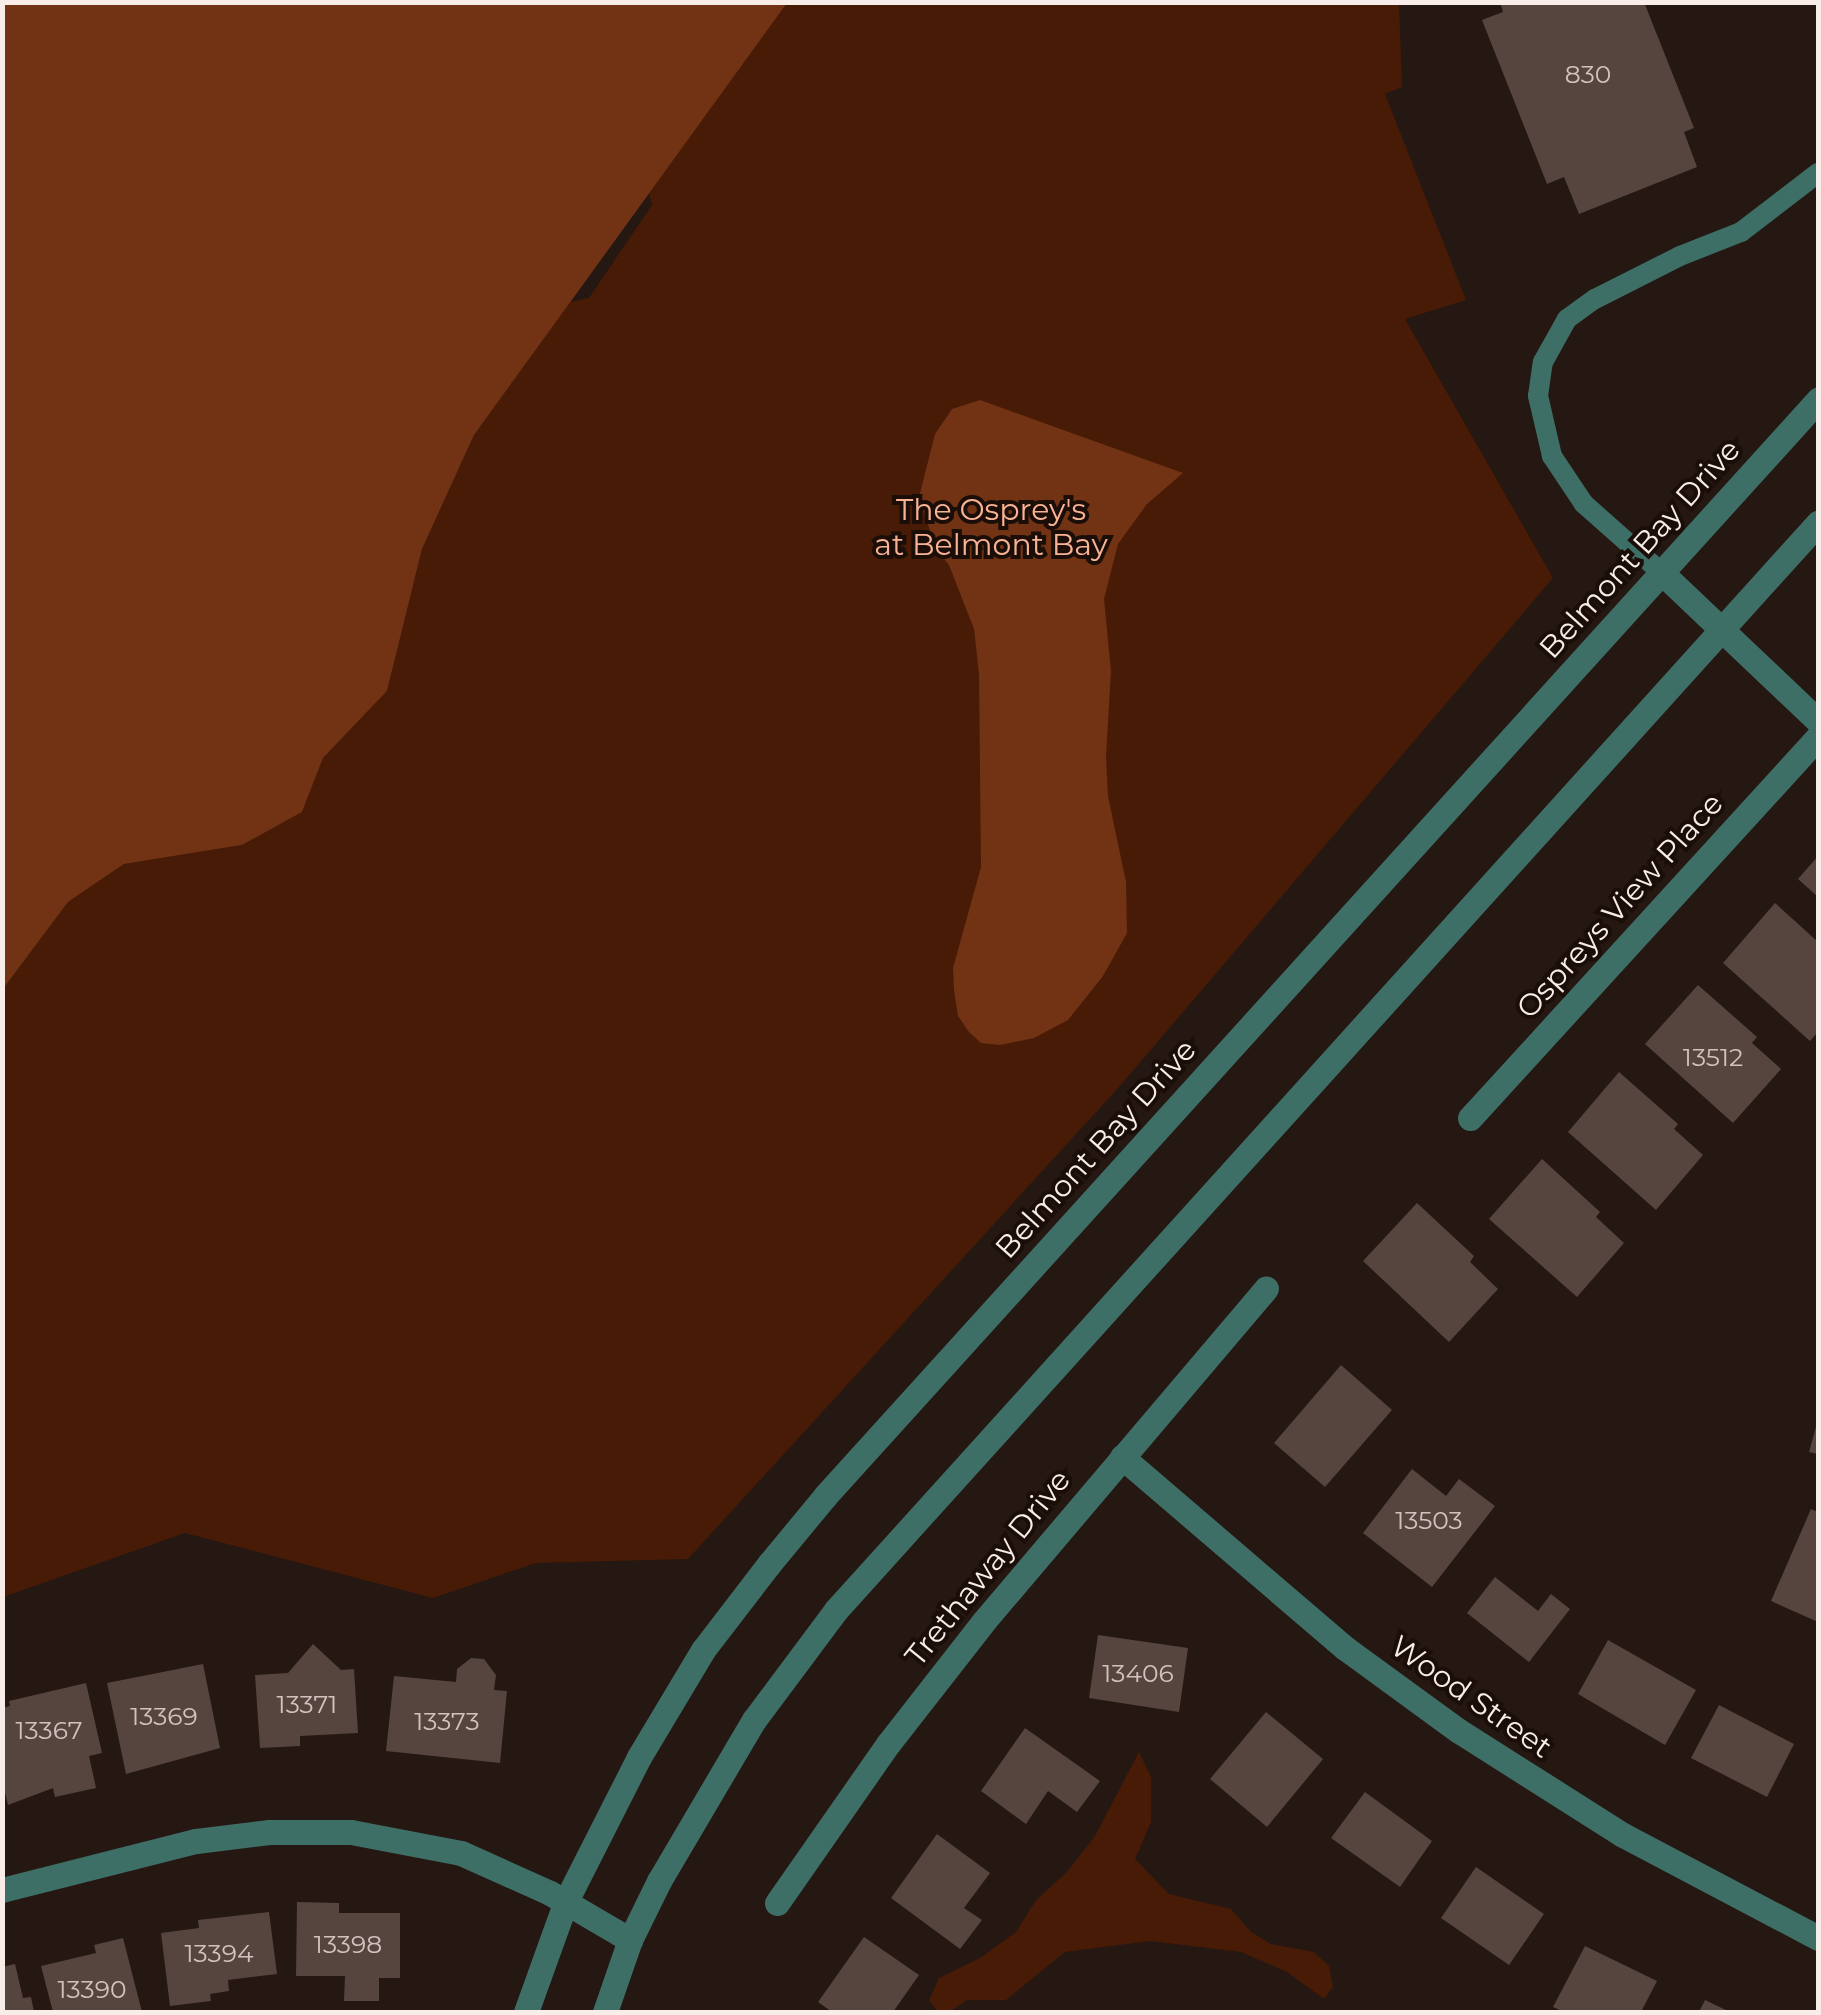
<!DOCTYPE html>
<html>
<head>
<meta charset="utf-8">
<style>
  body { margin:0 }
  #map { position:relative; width:1821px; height:2015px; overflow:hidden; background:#251712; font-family:Montserrat,sans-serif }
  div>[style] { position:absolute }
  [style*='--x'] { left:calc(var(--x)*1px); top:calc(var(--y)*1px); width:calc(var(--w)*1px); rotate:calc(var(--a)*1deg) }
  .green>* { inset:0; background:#471b06 }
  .water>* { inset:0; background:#723214 }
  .building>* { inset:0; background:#56453f }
  .service>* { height:20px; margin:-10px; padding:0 10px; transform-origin:10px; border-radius:10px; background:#3e6f66 }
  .minor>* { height:25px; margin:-12.5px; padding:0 12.5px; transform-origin:12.5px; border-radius:12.5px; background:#3e6f66 }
  .tertiary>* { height:25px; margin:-12.5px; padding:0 12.5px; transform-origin:12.5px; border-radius:12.5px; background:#3e6f66 }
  span { translate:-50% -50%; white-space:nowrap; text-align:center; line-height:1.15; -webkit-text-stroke:8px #1b0e09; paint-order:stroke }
  .number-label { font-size:25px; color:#d0c3be }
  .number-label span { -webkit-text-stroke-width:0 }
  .park-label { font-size:30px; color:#f8b294 }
  .street-label { font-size:30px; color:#f8ede9 }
  .frame { position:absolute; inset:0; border:5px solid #f8ede9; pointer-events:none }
</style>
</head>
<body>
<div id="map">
  <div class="green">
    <i style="clip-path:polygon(787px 3px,1399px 3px,1402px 87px,1385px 94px,1466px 300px,1405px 319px,1553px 578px,1120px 1086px,688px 1559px,536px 1563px,433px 1598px,185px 1533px,3px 1597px,3px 989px,68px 902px,124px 864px,242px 845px,302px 812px,323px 758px,387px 691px,422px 549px,474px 435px,570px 302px,589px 298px,652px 205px,649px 193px)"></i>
    <i style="clip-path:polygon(1139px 1752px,1151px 1777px,1151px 1822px,1135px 1859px,1169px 1894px,1231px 1909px,1251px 1932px,1271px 1944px,1314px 1952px,1329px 1966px,1333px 1987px,1324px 1999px,1287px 1972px,1241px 1952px,1150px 1941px,1065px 1952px,1006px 2000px,967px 2000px,949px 2012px,938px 2012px,929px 2000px,939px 1978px,980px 1958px,1016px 1932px,1036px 1900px,1067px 1872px,1095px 1836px)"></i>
  </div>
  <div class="water">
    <i style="clip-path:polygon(3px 2px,787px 3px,474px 435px,422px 549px,387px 691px,323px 758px,302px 812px,242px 845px,124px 864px,68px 902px,3px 989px)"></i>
    <i style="clip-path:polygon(980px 400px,1183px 473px,1147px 504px,1118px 544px,1104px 599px,1111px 671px,1106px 757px,1108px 796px,1126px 882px,1127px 933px,1103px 976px,1068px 1020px,1034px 1038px,1000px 1045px,981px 1043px,969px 1032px,958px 1016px,954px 990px,953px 968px,981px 867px,979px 674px,974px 629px,949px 565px,936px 549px,919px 497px,935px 434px,952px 409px)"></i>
  </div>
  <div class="building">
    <i style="clip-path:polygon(1500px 2px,1644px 2px,1694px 128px,1684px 132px,1697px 167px,1579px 214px,1564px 177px,1547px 184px,1482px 20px,1503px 12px)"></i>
    <i style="clip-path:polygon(1818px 856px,1818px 897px,1798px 879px)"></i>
    <i style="clip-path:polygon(1775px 903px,1818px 942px,1818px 1032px,1810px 1041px,1723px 963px)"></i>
    <i style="clip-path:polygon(1698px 985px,1757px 1037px,1752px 1043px,1781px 1069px,1733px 1123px,1645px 1044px)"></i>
    <i style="clip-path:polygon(1619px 1072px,1678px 1124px,1674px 1129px,1703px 1155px,1656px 1210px,1568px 1132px)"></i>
    <i style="clip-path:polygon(1542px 1159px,1600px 1212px,1596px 1217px,1624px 1243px,1577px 1297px,1489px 1219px)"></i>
    <i style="clip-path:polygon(1417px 1203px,1474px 1256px,1470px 1262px,1498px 1289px,1449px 1342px,1363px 1261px)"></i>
    <i style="clip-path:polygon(1341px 1365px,1392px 1410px,1325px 1487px,1274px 1443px)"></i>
    <i style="clip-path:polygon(1817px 1423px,1818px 1423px,1818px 1454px,1809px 1452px)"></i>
    <i style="clip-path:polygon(1412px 1469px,1446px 1496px,1459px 1479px,1495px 1506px,1432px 1587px,1363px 1533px)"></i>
    <i style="clip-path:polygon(1811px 1509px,1818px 1512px,1818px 1622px,1771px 1601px)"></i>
    <i style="clip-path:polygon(1495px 1577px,1538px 1611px,1551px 1594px,1570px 1609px,1529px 1662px,1467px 1613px)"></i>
    <i style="clip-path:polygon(1098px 1635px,1188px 1648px,1179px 1712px,1089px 1698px)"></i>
    <i style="clip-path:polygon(1608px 1640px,1696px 1690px,1665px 1745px,1578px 1694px)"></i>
    <i style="clip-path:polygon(313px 1644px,341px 1670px,354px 1669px,358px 1733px,300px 1736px,300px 1746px,260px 1748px,255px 1675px,288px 1673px)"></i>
    <i style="clip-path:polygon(471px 1658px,484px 1659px,496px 1675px,494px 1690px,507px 1691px,500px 1763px,386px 1751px,394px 1676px,456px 1682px,457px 1669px)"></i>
    <i style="clip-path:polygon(203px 1664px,220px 1748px,126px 1774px,107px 1683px)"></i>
    <i style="clip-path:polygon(86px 1683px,102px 1753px,89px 1756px,96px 1788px,55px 1797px,53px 1788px,8px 1805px,2px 1780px,2px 1708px,10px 1706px,9px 1701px)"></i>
    <i style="clip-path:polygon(1719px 1705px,1794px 1744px,1767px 1797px,1691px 1758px)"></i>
    <i style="clip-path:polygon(1266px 1712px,1323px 1759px,1267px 1827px,1210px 1779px)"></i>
    <i style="clip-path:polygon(1025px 1728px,1100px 1781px,1077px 1812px,1048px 1791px,1026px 1824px,981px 1791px)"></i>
    <i style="clip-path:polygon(1365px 1792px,1432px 1841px,1400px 1887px,1331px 1838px)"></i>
    <i style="clip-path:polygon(937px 1834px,990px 1873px,964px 1908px,982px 1920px,960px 1949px,891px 1898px)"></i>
    <i style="clip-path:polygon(1476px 1867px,1544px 1914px,1509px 1965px,1441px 1918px)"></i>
    <i style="clip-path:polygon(297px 1902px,339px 1903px,339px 1913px,400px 1913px,400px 1978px,379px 1978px,379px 2001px,344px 2001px,345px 1976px,296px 1976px)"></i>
    <i style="clip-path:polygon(269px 1912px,277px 1974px,228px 1980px,229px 1991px,210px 1994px,211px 2001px,170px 2006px,161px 1933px,199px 1928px,198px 1920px)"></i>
    <i style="clip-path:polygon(864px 1937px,919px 1975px,893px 2012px,832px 2012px,818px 2002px)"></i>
    <i style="clip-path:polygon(123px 1938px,142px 2012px,53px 2012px,41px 1966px,96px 1953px,94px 1945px)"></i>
    <i style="clip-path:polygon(1585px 1946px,1657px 1981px,1641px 2012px,1564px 2012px,1553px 2007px)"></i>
    <i style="clip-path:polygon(15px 1964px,23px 1998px,31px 1997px,34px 2012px,2px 2012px,2px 1967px)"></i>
    <i style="clip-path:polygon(1705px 2000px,1730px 2012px,1699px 2012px)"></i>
  </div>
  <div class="service">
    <i style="--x:1662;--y:573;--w:104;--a:-138.5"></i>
    <i style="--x:1584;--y:504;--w:58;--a:-123.7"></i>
    <i style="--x:1552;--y:456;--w:62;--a:-103.1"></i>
    <i style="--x:1538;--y:396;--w:34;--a:-82"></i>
    <i style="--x:1543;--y:362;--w:49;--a:-60.8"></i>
    <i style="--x:1567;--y:319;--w:34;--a:-36"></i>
    <i style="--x:1595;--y:299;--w:95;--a:-26.8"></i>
    <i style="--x:1680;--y:256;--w:66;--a:-21.5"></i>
    <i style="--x:1741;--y:232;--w:97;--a:-37.5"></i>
  </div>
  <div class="minor">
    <i style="--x:1662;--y:573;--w:215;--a:43.5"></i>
    <i style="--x:1470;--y:1118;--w:516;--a:-47.59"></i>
    <i style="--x:1122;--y:1457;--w:294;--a:40.6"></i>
    <i style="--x:1345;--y:1648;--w:141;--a:36.1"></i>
    <i style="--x:1459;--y:1731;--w:194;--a:32.4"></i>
    <i style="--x:1623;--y:1835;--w:221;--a:27.8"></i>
    <i style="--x:2;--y:1890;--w:200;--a:-14.2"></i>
    <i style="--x:196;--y:1841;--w:74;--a:-7"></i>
    <i style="--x:269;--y:1832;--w:82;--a:0"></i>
    <i style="--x:351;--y:1832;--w:112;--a:10.8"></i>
    <i style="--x:461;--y:1853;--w:98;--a:24.2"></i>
    <i style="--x:550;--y:1893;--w:93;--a:30.4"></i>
    <i style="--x:777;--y:1903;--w:194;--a:-55.1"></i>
    <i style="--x:888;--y:1744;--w:156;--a:-52"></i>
    <i style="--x:984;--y:1621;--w:436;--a:-49.7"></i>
  </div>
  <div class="tertiary">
    <i style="--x:526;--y:2012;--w:118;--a:-70.2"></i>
    <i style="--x:566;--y:1901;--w:161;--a:-63.1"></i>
    <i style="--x:639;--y:1757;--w:125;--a:-59.1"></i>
    <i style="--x:703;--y:1650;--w:108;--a:-52.5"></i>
    <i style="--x:769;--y:1564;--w:89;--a:-50.4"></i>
    <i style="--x:826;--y:1495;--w:1478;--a:-47.83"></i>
    <i style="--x:605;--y:2012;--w:76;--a:-70.9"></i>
    <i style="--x:630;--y:1940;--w:66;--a:-63.8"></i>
    <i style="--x:659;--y:1881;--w:187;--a:-59.5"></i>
    <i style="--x:754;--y:1720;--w:137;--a:-53.3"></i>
    <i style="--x:836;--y:1610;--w:1465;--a:-47.91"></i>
  </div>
  <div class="number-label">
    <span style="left:1588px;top:74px">830</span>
    <span style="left:1713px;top:1057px">13512</span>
    <span style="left:1429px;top:1520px">13503</span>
    <span style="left:1138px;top:1673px">13406</span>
    <span style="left:307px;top:1704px">13371</span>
    <span style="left:164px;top:1716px">13369</span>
    <span style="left:447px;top:1721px">13373</span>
    <span style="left:49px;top:1730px">13367</span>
    <span style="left:348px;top:1944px">13398</span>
    <span style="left:219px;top:1953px">13394</span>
    <span style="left:92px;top:1989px">13390</span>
  </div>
  <div class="park-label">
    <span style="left:991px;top:527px">The Osprey's<br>at Belmont Bay</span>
  </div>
  <div class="street-label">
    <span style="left:1640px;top:549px;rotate:-48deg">Belmont Bay Drive</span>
    <span style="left:1620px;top:906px;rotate:-48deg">Ospreys View Place</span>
    <span style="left:1096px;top:1149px;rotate:-48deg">Belmont Bay Drive</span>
    <span style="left:988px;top:1568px;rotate:-51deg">Trethaway Drive</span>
    <span style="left:1471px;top:1697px;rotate:35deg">Wood Street</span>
  </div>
  <div class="frame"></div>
</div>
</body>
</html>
